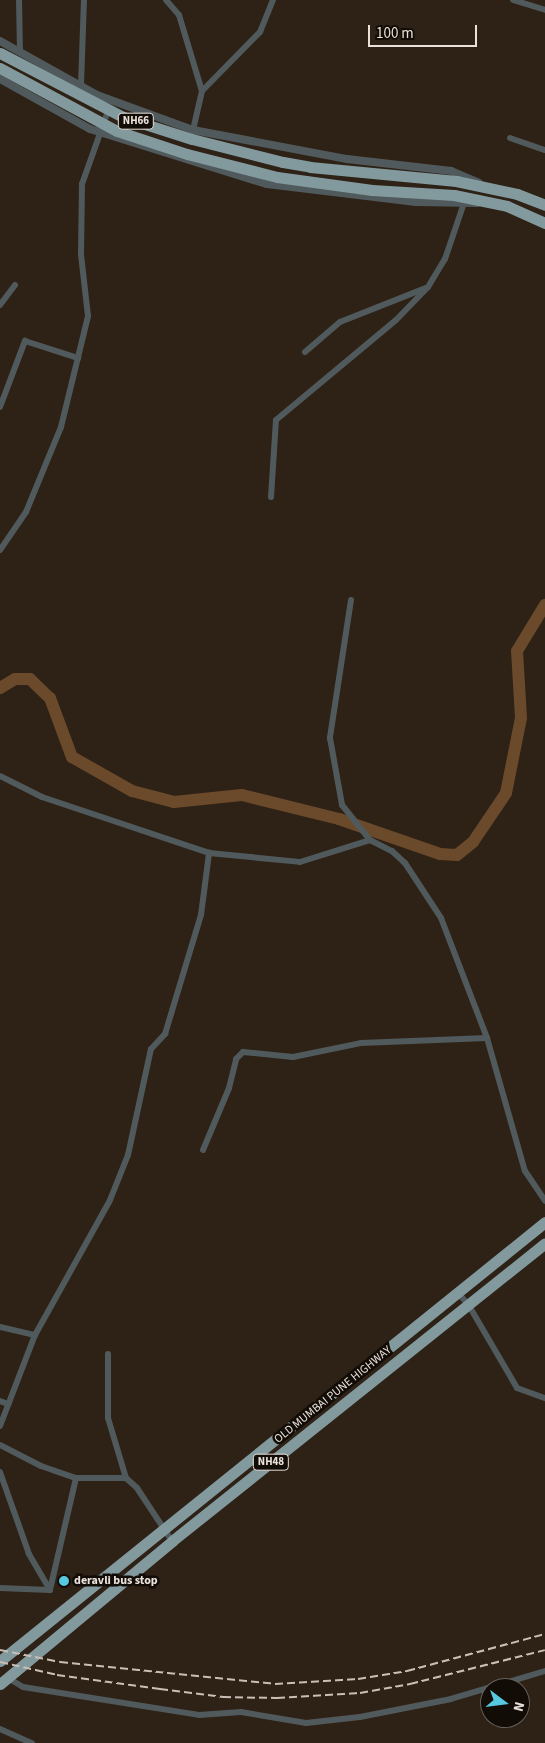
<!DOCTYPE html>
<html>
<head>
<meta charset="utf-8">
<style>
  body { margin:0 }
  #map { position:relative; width:545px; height:1743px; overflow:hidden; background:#2e2115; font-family:"Source Sans 3",sans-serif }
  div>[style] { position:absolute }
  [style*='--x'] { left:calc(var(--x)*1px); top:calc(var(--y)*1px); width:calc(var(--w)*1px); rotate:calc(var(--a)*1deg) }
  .river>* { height:12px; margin:-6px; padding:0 6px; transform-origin:6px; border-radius:6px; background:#6a4a2b }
  .minor>* { height:6px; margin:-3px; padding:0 3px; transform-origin:3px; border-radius:3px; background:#505a5c }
  .tertiary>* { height:8px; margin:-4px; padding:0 4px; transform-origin:4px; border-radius:4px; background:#505a5c }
  .trunk>* { height:11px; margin:-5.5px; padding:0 5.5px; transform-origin:5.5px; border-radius:5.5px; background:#829a9e }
  .rail>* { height:2px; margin-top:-1px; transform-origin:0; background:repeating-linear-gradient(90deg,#c9bfb7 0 8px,transparent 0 12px) }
  .trunk-bridge>* { height:11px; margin:-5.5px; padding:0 5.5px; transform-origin:5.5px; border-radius:5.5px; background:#829a9e }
  .dots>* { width:14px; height:14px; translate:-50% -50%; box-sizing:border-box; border:2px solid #120c07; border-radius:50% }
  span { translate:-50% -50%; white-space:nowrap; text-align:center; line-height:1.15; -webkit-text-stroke:5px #120c07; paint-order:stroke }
  .shield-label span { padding:1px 4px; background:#120c07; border:1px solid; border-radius:4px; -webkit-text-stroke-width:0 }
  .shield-label { font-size:11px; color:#eae1da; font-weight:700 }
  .street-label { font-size:12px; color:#eae1da }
  .poi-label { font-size:12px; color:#eae1da; font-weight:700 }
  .left { translate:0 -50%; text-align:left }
  .north { position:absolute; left:480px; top:1678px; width:50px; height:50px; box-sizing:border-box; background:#120c07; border:1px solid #68615b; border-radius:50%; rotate:105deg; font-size:14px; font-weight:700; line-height:20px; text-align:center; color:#eae1da }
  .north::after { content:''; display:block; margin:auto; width:18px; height:22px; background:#56c9e0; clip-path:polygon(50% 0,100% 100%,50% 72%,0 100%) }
  .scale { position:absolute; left:368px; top:25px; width:109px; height:22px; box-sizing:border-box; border:2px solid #eae1da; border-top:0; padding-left:6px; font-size:15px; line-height:18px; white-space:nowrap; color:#eae1da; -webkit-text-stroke:4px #120c07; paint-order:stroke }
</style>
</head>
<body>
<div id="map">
  <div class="river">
    <i style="--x:0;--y:688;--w:17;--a:-31"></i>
    <i style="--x:15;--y:679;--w:15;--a:0"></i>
    <i style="--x:30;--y:679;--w:28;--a:44"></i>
    <i style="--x:50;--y:698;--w:63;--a:69.6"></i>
    <i style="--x:72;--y:757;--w:69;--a:29.5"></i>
    <i style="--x:132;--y:791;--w:43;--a:14.7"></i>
    <i style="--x:174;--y:802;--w:68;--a:-5.9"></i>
    <i style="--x:242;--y:795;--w:100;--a:13.9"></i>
    <i style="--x:339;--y:819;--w:107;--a:19.1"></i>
    <i style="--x:440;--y:854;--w:17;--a:3"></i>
    <i style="--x:457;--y:855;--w:21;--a:-39"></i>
    <i style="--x:473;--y:842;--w:59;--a:-56"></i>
    <i style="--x:506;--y:793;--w:76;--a:-78.7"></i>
    <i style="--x:521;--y:718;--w:67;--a:-93.4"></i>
    <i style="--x:517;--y:651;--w:54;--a:-58.7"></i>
  </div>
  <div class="minor">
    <i style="--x:19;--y:0;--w:51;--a:88.9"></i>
    <i style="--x:166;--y:0;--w:20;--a:49"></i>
    <i style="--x:179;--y:15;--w:79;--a:73.2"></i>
    <i style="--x:513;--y:0;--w:34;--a:17"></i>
    <i style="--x:81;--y:85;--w:85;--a:-88"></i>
    <i style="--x:193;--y:130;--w:40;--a:-77"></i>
    <i style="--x:202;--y:91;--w:83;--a:-45.5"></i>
    <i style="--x:260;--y:32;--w:35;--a:-68"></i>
    <i style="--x:510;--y:138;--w:37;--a:19"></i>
    <i style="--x:0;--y:305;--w:25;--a:-53"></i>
    <i style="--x:305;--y:352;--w:46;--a:-40.6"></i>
    <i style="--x:340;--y:322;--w:92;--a:-21.6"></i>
    <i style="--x:0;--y:407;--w:71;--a:-69.3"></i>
    <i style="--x:25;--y:341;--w:56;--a:17.8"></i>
    <i style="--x:271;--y:497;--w:77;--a:-86.3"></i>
    <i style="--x:276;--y:420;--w:156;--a:-39.8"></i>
    <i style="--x:396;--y:320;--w:46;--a:-45.9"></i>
    <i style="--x:428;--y:287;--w:33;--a:-59"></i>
    <i style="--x:445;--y:259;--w:59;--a:-71.3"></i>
    <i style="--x:0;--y:550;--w:46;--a:-55.6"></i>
    <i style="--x:26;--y:512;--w:92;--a:-67.6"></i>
    <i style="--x:61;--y:427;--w:114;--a:-76.3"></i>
    <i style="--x:88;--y:316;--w:61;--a:-96.5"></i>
    <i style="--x:81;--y:255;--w:71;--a:-89.2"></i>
    <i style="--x:82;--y:184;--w:81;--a:-70.4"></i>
    <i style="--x:351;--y:600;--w:140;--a:98.7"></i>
    <i style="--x:330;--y:738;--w:68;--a:79.8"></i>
    <i style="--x:342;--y:805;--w:45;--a:51.3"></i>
    <i style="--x:0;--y:776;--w:47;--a:26.6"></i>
    <i style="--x:42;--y:797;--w:176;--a:18.5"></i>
    <i style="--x:209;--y:853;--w:91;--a:5.6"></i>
    <i style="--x:300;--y:862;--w:73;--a:-17.4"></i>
    <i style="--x:370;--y:840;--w:25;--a:27"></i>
    <i style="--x:392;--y:851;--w:18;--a:43"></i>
    <i style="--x:405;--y:863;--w:66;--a:56.8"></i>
    <i style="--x:441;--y:918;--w:129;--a:69"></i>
    <i style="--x:487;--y:1038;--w:138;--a:74.1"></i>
    <i style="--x:525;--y:1171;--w:36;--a:56"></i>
    <i style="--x:203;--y:1150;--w:67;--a:-67.2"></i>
    <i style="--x:229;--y:1088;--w:30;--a:-76"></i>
    <i style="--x:236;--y:1059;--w:10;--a:-45"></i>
    <i style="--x:243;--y:1052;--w:50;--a:5.7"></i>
    <i style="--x:293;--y:1057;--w:69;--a:-11.6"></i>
    <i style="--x:361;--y:1043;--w:126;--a:-2.3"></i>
    <i style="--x:458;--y:1293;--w:15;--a:48"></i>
    <i style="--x:468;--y:1304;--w:97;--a:59.7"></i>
    <i style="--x:517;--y:1388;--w:30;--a:20"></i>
    <i style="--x:0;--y:1327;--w:36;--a:13"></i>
    <i style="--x:108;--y:1354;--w:64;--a:90"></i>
    <i style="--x:108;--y:1418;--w:63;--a:73.3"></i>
    <i style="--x:0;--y:1401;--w:9;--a:21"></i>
    <i style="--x:0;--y:1426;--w:97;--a:-69"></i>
    <i style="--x:35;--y:1335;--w:154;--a:-60.9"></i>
    <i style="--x:110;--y:1200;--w:48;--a:-68.2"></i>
    <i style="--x:128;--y:1155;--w:108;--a:-77.8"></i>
    <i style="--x:151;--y:1049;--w:21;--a:-47"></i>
    <i style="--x:165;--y:1034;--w:124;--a:-73.2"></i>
    <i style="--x:201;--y:915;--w:63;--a:-82.6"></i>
    <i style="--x:0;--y:1445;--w:46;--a:27.1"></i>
    <i style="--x:41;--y:1466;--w:37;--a:19"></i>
    <i style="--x:76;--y:1478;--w:115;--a:103.1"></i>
    <i style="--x:50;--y:1590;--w:42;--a:-120.3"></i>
    <i style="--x:29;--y:1554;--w:87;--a:-109.5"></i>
    <i style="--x:76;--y:1478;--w:50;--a:0"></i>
    <i style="--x:126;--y:1478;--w:15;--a:42"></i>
    <i style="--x:137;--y:1488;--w:64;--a:56.6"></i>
    <i style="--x:0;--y:1588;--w:50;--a:2.3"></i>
    <i style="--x:8;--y:1678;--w:17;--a:31"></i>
    <i style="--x:23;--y:1687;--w:178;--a:9"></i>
    <i style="--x:199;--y:1715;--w:42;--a:-4.1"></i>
    <i style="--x:241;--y:1712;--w:66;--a:9.6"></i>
    <i style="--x:306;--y:1723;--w:54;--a:-6.3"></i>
    <i style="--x:360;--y:1717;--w:93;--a:-11.2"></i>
    <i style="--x:451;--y:1699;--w:98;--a:-16.6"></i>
    <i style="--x:0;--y:1729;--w:35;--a:24"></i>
  </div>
  <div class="tertiary">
    <i style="--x:0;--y:41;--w:111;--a:29.1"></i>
    <i style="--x:97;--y:95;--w:102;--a:20"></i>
    <i style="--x:193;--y:130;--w:157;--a:10.7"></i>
    <i style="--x:347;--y:159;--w:105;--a:6.6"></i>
    <i style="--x:451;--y:171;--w:30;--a:23"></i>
    <i style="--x:0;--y:79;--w:103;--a:29.1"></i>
    <i style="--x:90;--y:129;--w:185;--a:17.3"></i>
    <i style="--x:267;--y:184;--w:150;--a:6.9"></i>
    <i style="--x:416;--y:202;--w:61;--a:0.9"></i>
  </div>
  <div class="trunk">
    <i style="--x:283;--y:162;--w:27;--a:10"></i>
    <i style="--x:310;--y:167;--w:147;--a:5.5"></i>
    <i style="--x:456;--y:181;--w:62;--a:12"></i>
    <i style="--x:517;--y:194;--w:30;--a:21"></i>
    <i style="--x:277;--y:177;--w:96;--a:7.8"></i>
    <i style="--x:372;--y:190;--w:82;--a:3.5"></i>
    <i style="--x:454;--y:195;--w:54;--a:11.7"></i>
    <i style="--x:507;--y:206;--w:42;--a:24.1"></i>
    <i style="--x:0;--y:1661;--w:700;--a:-38.85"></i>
    <i style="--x:0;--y:1684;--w:224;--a:-39.7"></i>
    <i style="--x:172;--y:1541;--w:477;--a:-38.6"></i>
  </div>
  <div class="rail">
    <i style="--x:0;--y:1650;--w:61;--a:11.3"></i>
    <i style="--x:60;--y:1662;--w:216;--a:5.8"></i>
    <i style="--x:275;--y:1684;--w:83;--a:-3.4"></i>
    <i style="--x:358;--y:1679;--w:50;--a:-9.3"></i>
    <i style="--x:407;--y:1671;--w:143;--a:-15"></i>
    <i style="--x:0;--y:1662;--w:58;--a:12.8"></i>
    <i style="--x:57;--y:1675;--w:104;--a:7.7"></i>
    <i style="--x:160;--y:1689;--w:64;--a:7.2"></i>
    <i style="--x:223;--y:1697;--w:54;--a:1.1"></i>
    <i style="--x:277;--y:1698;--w:83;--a:-3.4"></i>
    <i style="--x:360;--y:1693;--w:51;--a:-10.2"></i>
    <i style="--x:410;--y:1684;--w:139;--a:-14.1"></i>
  </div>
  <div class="trunk-bridge">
    <i style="--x:0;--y:53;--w:139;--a:27.5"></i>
    <i style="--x:123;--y:117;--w:72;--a:17.7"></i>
    <i style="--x:192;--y:139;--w:94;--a:14.2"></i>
    <i style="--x:0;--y:68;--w:133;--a:28.3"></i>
    <i style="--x:117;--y:131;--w:74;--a:18.2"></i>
    <i style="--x:187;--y:154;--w:93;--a:14.3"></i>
  </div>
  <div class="dots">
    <i style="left:64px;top:1581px;background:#56c9e0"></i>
  </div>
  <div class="shield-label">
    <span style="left:136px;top:121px">NH66</span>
    <span style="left:271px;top:1462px">NH48</span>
  </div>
  <div class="street-label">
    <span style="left:333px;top:1395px;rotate:-39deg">OLD MUMBAI PUNE HIGHWAY</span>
  </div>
  <div class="poi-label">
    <span class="left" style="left:74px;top:1581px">deravli bus stop</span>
  </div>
  <div class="north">N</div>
  <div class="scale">100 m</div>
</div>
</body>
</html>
